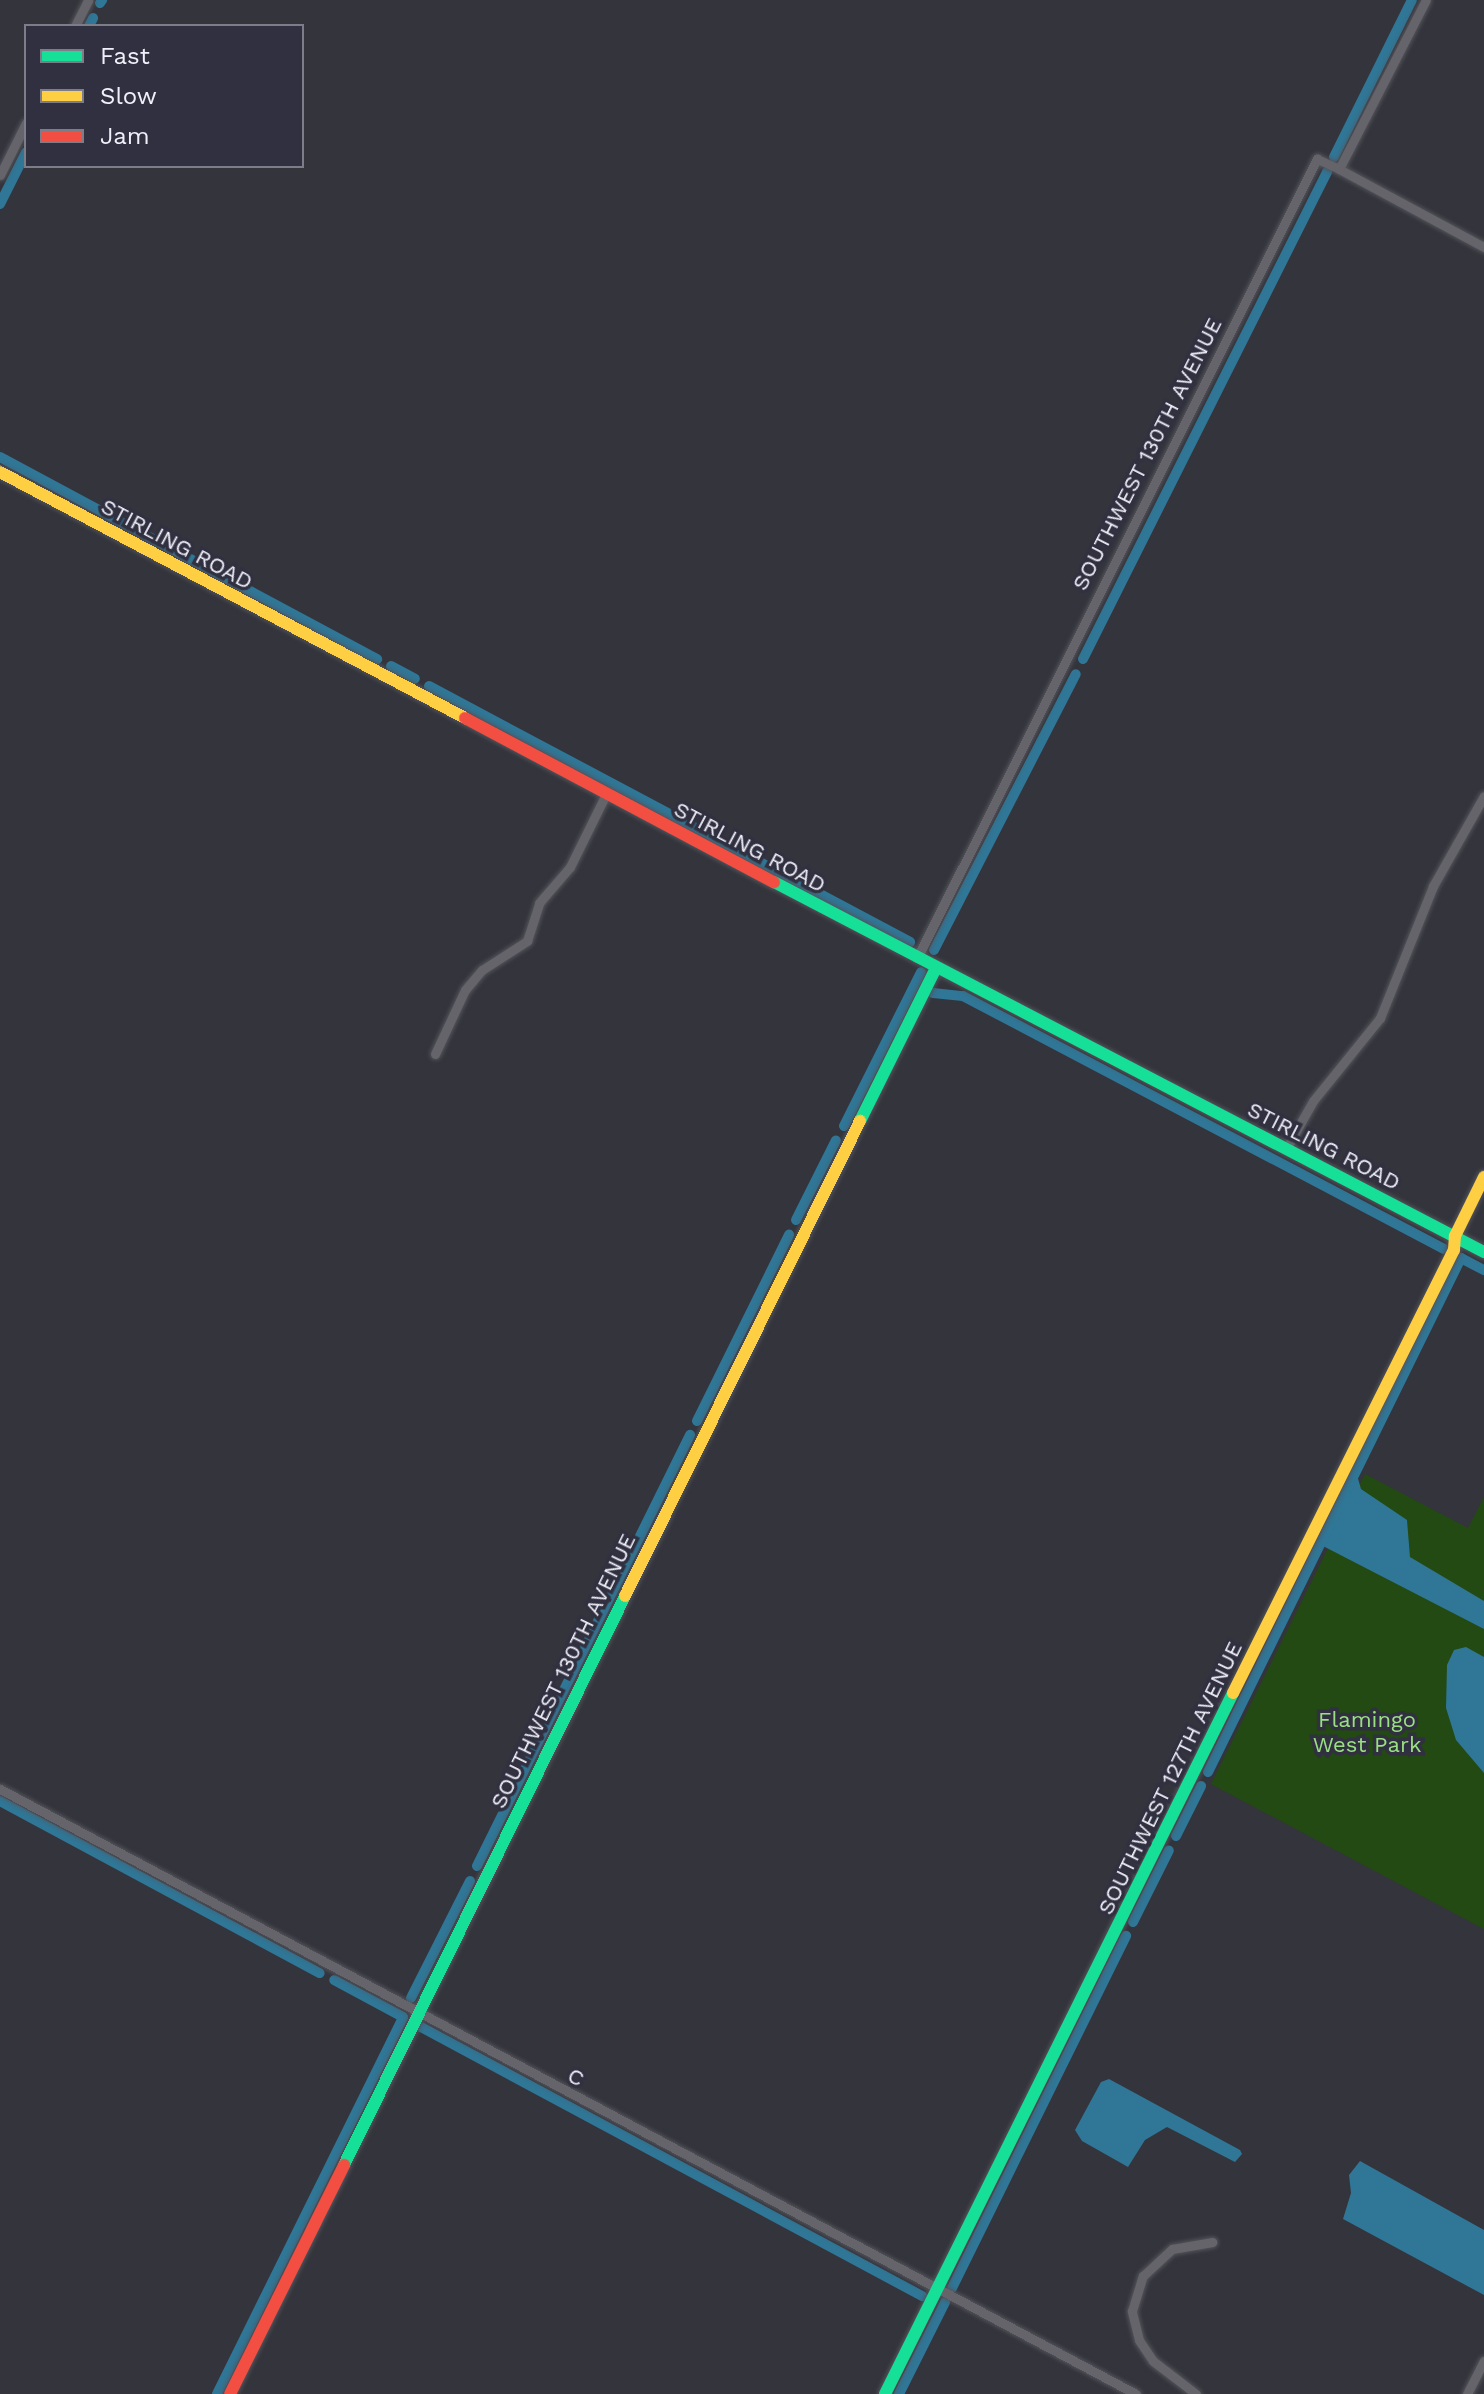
<!DOCTYPE html>
<html>
<head>
<meta charset="utf-8">
<style>
  body { margin:0 }
  #map { position:relative; width:1484px; height:2394px; overflow:hidden; background:#34343c; font-family:"Work Sans",sans-serif }
  div>[style] { position:absolute }
  [style*='--x'] { left:calc(var(--x)*1px); top:calc(var(--y)*1px); width:calc(var(--w)*1px); rotate:calc(var(--a)*1deg) }
  .green>* { inset:0; background:#234a12 }
  .water>* { inset:0; background:#307696 }
  .canal>* { height:10px; margin:-5px; padding:0 5px; transform-origin:5px; border-radius:5px; background:#307696 }
  .roads { filter:drop-shadow(0 0 2px #53535b) drop-shadow(0 0 2px #53535b) }
  .street>* { height:9px; margin:-4.5px; padding:0 4.5px; transform-origin:4.5px; border-radius:4.5px; background:#64646a }
  .fast>* { height:12px; margin:-6px; padding:0 6px; transform-origin:6px; border-radius:6px; background:#16e098 }
  .slow>* { height:12px; margin:-6px; padding:0 6px; transform-origin:6px; border-radius:6px; background:#ffcf43 }
  .jam>* { height:12px; margin:-6px; padding:0 6px; transform-origin:6px; border-radius:6px; background:#f24e42 }
  span { translate:-50% -50%; white-space:nowrap; text-align:center; line-height:1.15; -webkit-text-stroke:7px #313040; paint-order:stroke }
  .street-label { font-size:22px; color:#f0f0fa }
  .park-label { font-size:22px; color:#9ae082 }
  .legend { position:absolute; left:24px; top:24px; width:280px; height:144px; box-sizing:border-box; background:#313040; border:2px solid #7d7d8a; margin:0; padding:10px 14px; list-style:none; font-size:24px; color:#f0f0fa }
  .legend li { display:flex; align-items:center; gap:16px; height:40px }
  .legend b { width:40px; border:2px solid #7d7d8a }
</style>
</head>
<body>
<div id="map">
  <div class="green">
    <i style="clip-path:polygon(1365px 1474px,1468px 1528px,1484px 1497px,1484px 1929px,1211px 1784px)"></i>
  </div>
  <div class="water">
    <i style="clip-path:polygon(1357px 1475px,1361px 1489px,1407px 1520px,1410px 1557px,1484px 1601px,1484px 1629px,1321px 1545px)"></i>
    <i style="clip-path:polygon(1466px 1647px,1484px 1657px,1484px 1773px,1456px 1740px,1446px 1708px,1447px 1665px,1454px 1650px)"></i>
    <i style="clip-path:polygon(1109px 2079px,1240px 2150px,1242px 2154px,1235px 2162px,1167px 2127px,1145px 2140px,1128px 2167px,1082px 2141px,1075px 2130px,1101px 2082px)"></i>
    <i style="clip-path:polygon(1360px 2161px,1484px 2230px,1484px 2295px,1343px 2219px,1351px 2193px,1349px 2175px)"></i>
  </div>
  <div class="canal">
    <i style="--x:100;--y:3;--w:4;--a:-56"></i>
    <i style="--x:89;--y:26;--w:9;--a:-63"></i>
    <i style="--x:1334;--y:157;--w:175;--a:-63.6"></i>
    <i style="--x:0;--y:204;--w:58;--a:-63.4"></i>
    <i style="--x:0;--y:457;--w:428;--a:28.2"></i>
    <i style="--x:1083;--y:659;--w:545;--a:-63.39"></i>
    <i style="--x:391;--y:666;--w:27;--a:28"></i>
    <i style="--x:429;--y:686;--w:545;--a:28.02"></i>
    <i style="--x:934;--y:950;--w:310;--a:-62.8"></i>
    <i style="--x:933;--y:993;--w:30;--a:6"></i>
    <i style="--x:963;--y:996;--w:543;--a:27.74"></i>
    <i style="--x:844;--y:1126;--w:172;--a:-63.4"></i>
    <i style="--x:796;--y:1220;--w:89;--a:-63.4"></i>
    <i style="--x:697;--y:1421;--w:208;--a:-63.7"></i>
    <i style="--x:1208;--y:1772;--w:573;--a:-63.79"></i>
    <i style="--x:1461;--y:1258;--w:26;--a:28"></i>
    <i style="--x:0;--y:1801;--w:363;--a:28.3"></i>
    <i style="--x:1176;--y:1836;--w:56;--a:-63.4"></i>
    <i style="--x:477;--y:1866;--w:481;--a:-63.7"></i>
    <i style="--x:1133;--y:1922;--w:80;--a:-63.4"></i>
    <i style="--x:411;--y:1998;--w:131;--a:-63.2"></i>
    <i style="--x:421;--y:2027;--w:569;--a:28.23"></i>
    <i style="--x:952;--y:2288;--w:393;--a:-63.7"></i>
    <i style="--x:217;--y:2394;--w:420;--a:-63.7"></i>
    <i style="--x:403;--y:2017;--w:78;--a:-151.8"></i>
    <i style="--x:899;--y:2394;--w:103;--a:-63.4"></i>
  </div>
  <div class="roads">
    <div class="street">
      <i style="--x:75;--y:26;--w:29;--a:-63"></i>
      <i style="--x:1339;--y:169;--w:165;--a:28.3"></i>
      <i style="--x:0;--y:175;--w:58;--a:-63.4"></i>
      <i style="--x:917;--y:958;--w:894;--a:-63.41"></i>
      <i style="--x:1317;--y:159;--w:24;--a:24"></i>
      <i style="--x:1339;--y:169;--w:190;--a:-62.8"></i>
      <i style="--x:435;--y:1054;--w:71;--a:-64.9"></i>
      <i style="--x:465;--y:990;--w:26;--a:-50"></i>
      <i style="--x:482;--y:970;--w:54;--a:-32.8"></i>
      <i style="--x:527;--y:941;--w:40;--a:-72"></i>
      <i style="--x:539;--y:903;--w:48;--a:-49.3"></i>
      <i style="--x:570;--y:867;--w:81;--a:-63.7"></i>
      <i style="--x:1286;--y:1149;--w:55;--a:-60.6"></i>
      <i style="--x:1313;--y:1101;--w:107;--a:-51.1"></i>
      <i style="--x:1380;--y:1018;--w:142;--a:-68.1"></i>
      <i style="--x:1433;--y:886;--w:103;--a:-60.5"></i>
      <i style="--x:0;--y:1789;--w:1287;--a:28.04"></i>
      <i style="--x:1196;--y:2394;--w:54;--a:-142.5"></i>
      <i style="--x:1153;--y:2361;--w:25;--a:-124"></i>
      <i style="--x:1139;--y:2340;--w:30;--a:-104"></i>
      <i style="--x:1132;--y:2311;--w:37;--a:-73"></i>
      <i style="--x:1143;--y:2276;--w:40;--a:-43"></i>
      <i style="--x:1172;--y:2249;--w:41;--a:-9.9"></i>
      <i style="--x:1467;--y:2394;--w:37;--a:-63"></i>
    </div>
    <div class="fast">
      <i style="--x:774;--y:882;--w:801;--a:27.53"></i>
      <i style="--x:860;--y:1121;--w:171;--a:-63.6"></i>
      <i style="--x:344;--y:2165;--w:635;--a:-63.72"></i>
      <i style="--x:885;--y:2394;--w:783;--a:-63.6"></i>
    </div>
    <div class="slow">
      <i style="--x:0;--y:472;--w:526;--a:27.88"></i>
      <i style="--x:625;--y:1596;--w:530;--a:-63.68"></i>
      <i style="--x:1233;--y:1693;--w:495;--a:-63.5"></i>
      <i style="--x:1454;--y:1250;--w:14;--a:-86"></i>
      <i style="--x:1455;--y:1236;--w:66;--a:-63.8"></i>
    </div>
    <div class="jam">
      <i style="--x:465;--y:718;--w:350;--a:28"></i>
      <i style="--x:230;--y:2394;--w:256;--a:-63.5"></i>
    </div>
  </div>
  <div class="street-label">
    <span style="left:1147px;top:454px;rotate:-63deg">SOUTHWEST 130TH AVENUE</span>
    <span style="left:177px;top:544px;rotate:28deg">STIRLING ROAD</span>
    <span style="left:750px;top:847px;rotate:28deg">STIRLING ROAD</span>
    <span style="left:1324px;top:1146px;rotate:27deg">STIRLING ROAD</span>
    <span style="left:563px;top:1671px;rotate:-64deg">SOUTHWEST 130TH AVENUE</span>
    <span style="left:1170px;top:1778px;rotate:-64deg">SOUTHWEST 127TH AVENUE</span>
    <span style="left:576px;top:2077px;rotate:28deg">C</span>
  </div>
  <div class="park-label">
    <span style="left:1367px;top:1732px">Flamingo<br>West Park</span>
  </div>
  <ul class="legend">
  <li><b style="height:10px;background:#16e098"></b>Fast</li>
  <li><b style="height:10px;background:#ffcf43"></b>Slow</li>
  <li><b style="height:10px;background:#f24e42"></b>Jam</li>
  </ul>
</div>
</body>
</html>
